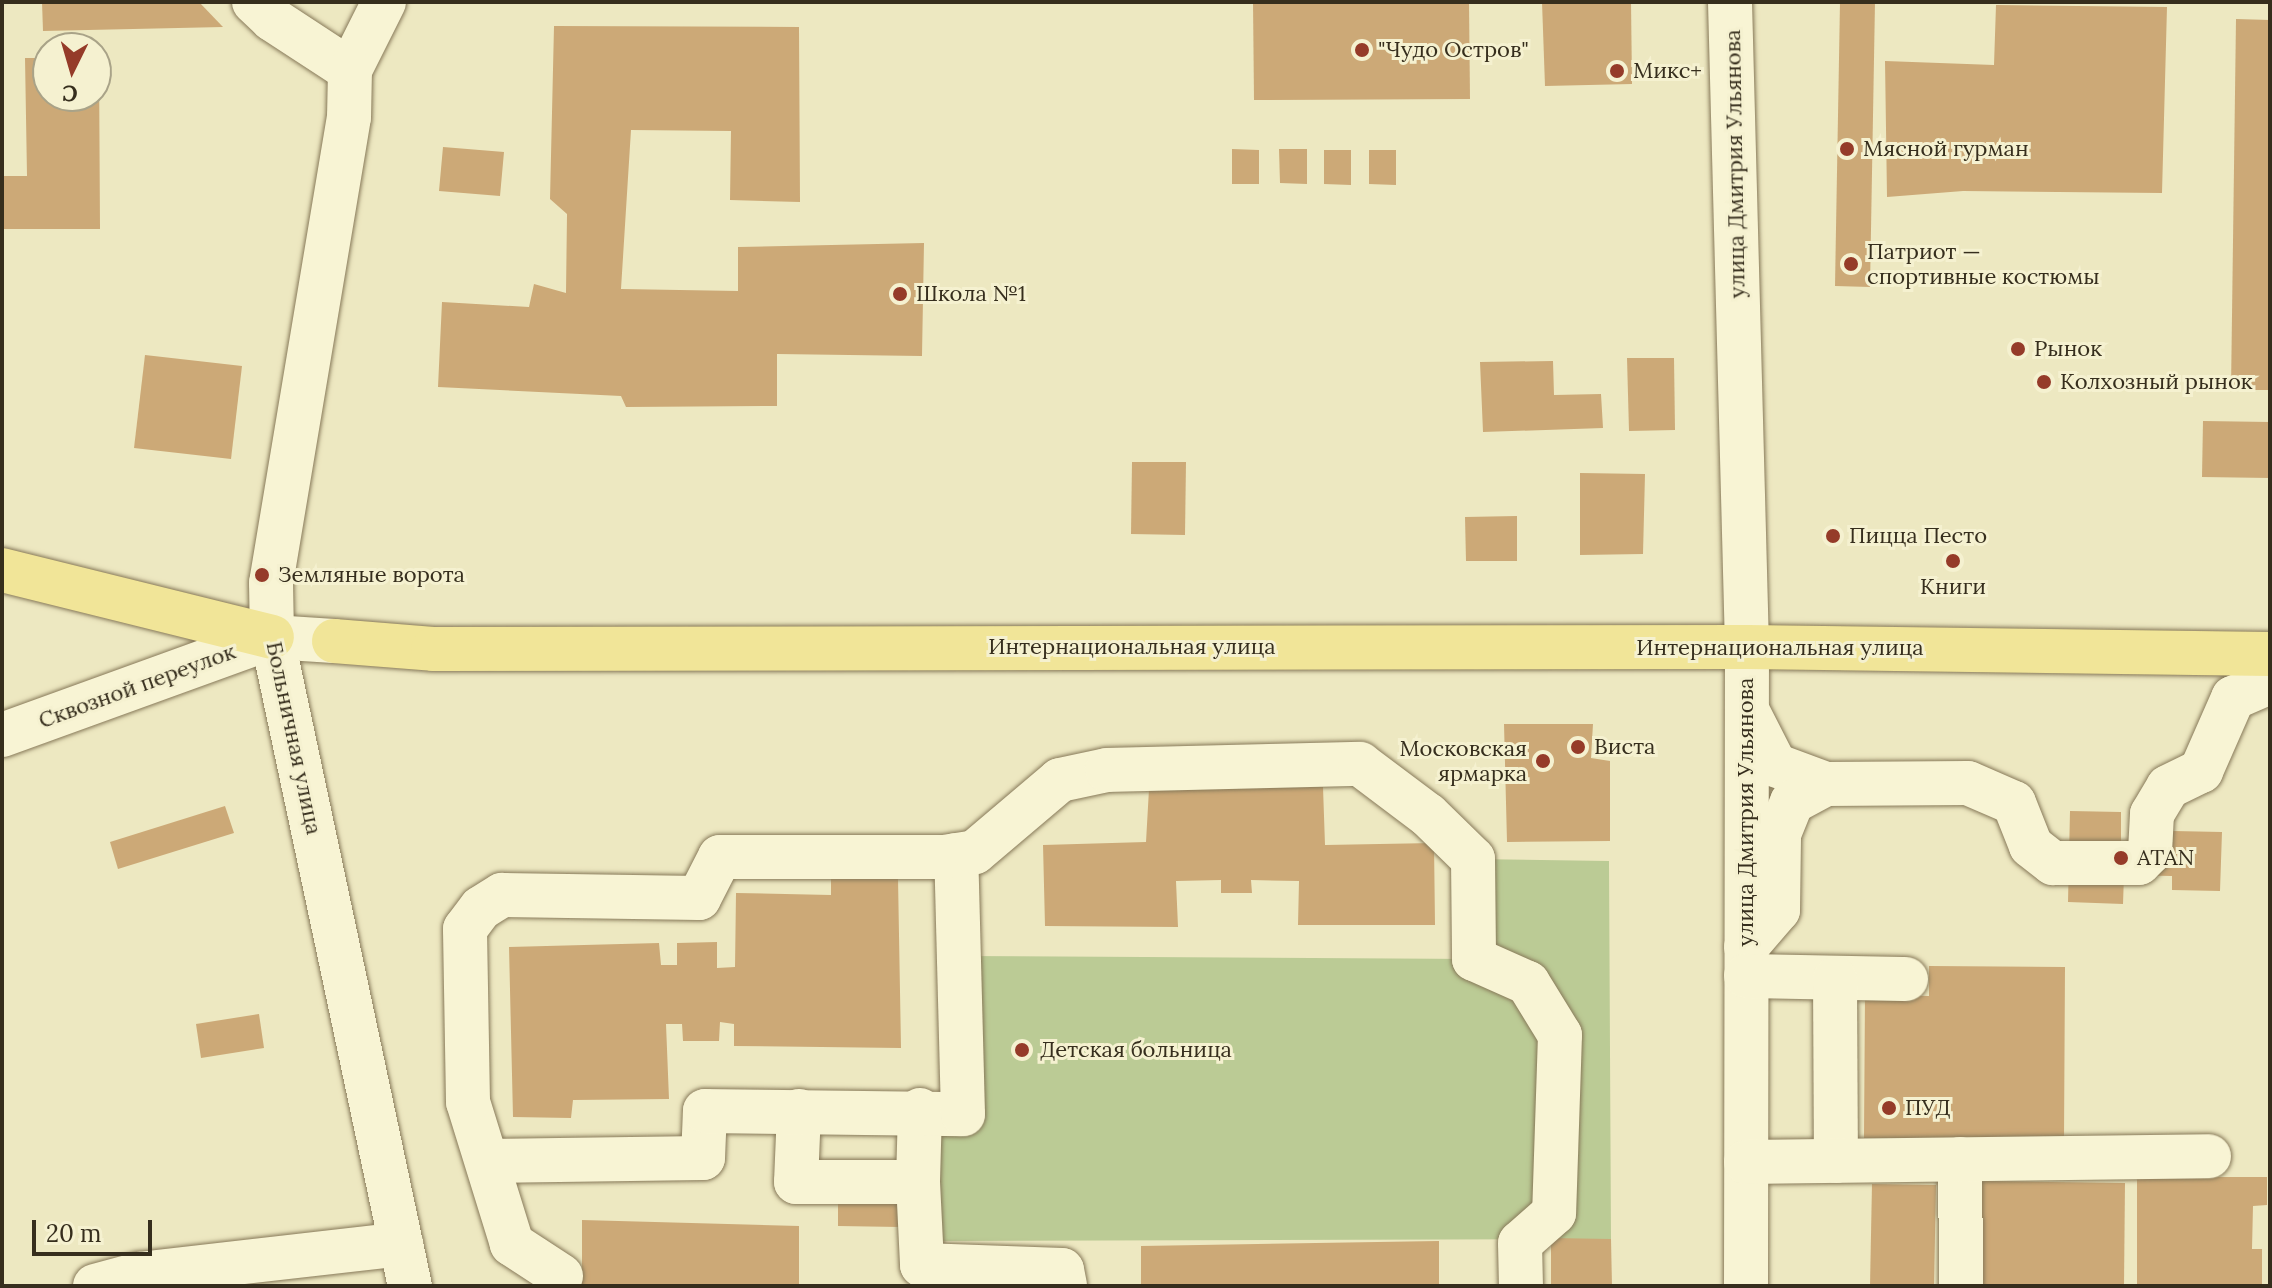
<!DOCTYPE html>
<html>
<head>
<meta charset="utf-8">
<style>
  body { margin:0 }
  #map { position:relative; width:2272px; height:1288px; overflow:hidden; background:#ede8c1; font-family:Lora,serif }
  div>[style] { position:absolute }
  [style*='--x'] { left:calc(var(--x)*1px); top:calc(var(--y)*1px); width:calc(var(--w)*1px); rotate:calc(var(--a)*1deg) }
  .green>* { inset:0; background:#bbcb95 }
  .building>* { inset:0; background:#cca977 }
  .roads { filter:drop-shadow(0 0 2px #877959) drop-shadow(0 0 2px #877959) }
  .minor>* { height:44px; margin:-22px; padding:0 22px; transform-origin:22px; border-radius:22px; background:#f8f4d4 }
  .major>* { height:44px; margin:-22px; padding:0 22px; transform-origin:22px; border-radius:22px; background:#f1e598 }
  .dots>* { width:22px; height:22px; translate:-50% -50%; box-sizing:border-box; border:4px solid #f5f1d0; border-radius:50% }
  span { translate:-50% -50%; white-space:nowrap; text-align:center; line-height:1.15; -webkit-text-stroke:6px #f5f1d0; paint-order:stroke }
  .poi-label { font-size:22px; color:#362e1d }
  .left { translate:0 -50%; text-align:left }
  .right { translate:-100% -50%; text-align:right }
  .street-label { font-size:22px; color:#362e1d }
  .frame { position:absolute; inset:0; border:4px solid #362e1d; pointer-events:none }
  .north { position:absolute; left:32px; top:32px; width:80px; height:80px; box-sizing:border-box; background:#f5f1d0; border:2px solid #a9a388; border-radius:50%; rotate:185deg; font-size:22px; font-weight:700; line-height:32px; text-align:center; color:#362e1d }
  .north::after { content:''; display:block; margin:auto; width:28px; height:36px; background:#953b29; clip-path:polygon(50% 0,100% 100%,50% 72%,0 100%) }
  .scale { position:absolute; left:32px; top:1220px; width:120px; height:36px; box-sizing:border-box; border:4px solid #362e1d; border-top:0; padding-left:10px; font-size:24px; line-height:28px; white-space:nowrap; color:#362e1d; -webkit-text-stroke:6px #f5f1d0; paint-order:stroke }
</style>
</head>
<body>
<div id="map">
  <div class="green">
    <i style="clip-path:polygon(1473px 859px,1609px 861px,1611px 1239px,921px 1241px,920px 1110px,962px 1113px,959px 956px,1474px 959px)"></i>
  </div>
  <div class="building">
    <i style="clip-path:polygon(42px 2px,199px 2px,223px 27px,43px 31px)"></i>
    <i style="clip-path:polygon(1253px 2px,1469px 2px,1470px 99px,1254px 100px)"></i>
    <i style="clip-path:polygon(1542px 2px,1631px 2px,1632px 84px,1545px 86px)"></i>
    <i style="clip-path:polygon(1840px 2px,1875px 2px,1870px 287px,1835px 286px)"></i>
    <i style="clip-path:polygon(1996px 5px,2167px 7px,2162px 193px,1963px 191px,1887px 197px,1885px 61px,1994px 65px)"></i>
    <i style="clip-path:polygon(2236px 19px,2270px 20px,2270px 390px,2231px 390px)"></i>
    <i style="clip-path:polygon(554px 26px,799px 27px,800px 202px,730px 200px,731px 131px,631px 130px,621px 289px,738px 291px,738px 247px,924px 243px,922px 356px,777px 354px,777px 406px,626px 407px,621px 396px,438px 387px,442px 302px,529px 307px,534px 284px,566px 293px,567px 214px,550px 199px)"></i>
    <i style="clip-path:polygon(25px 58px,48px 58px,48px 96px,96px 96px,99px 58px,100px 229px,2px 229px,2px 176px,27px 176px)"></i>
    <i style="clip-path:polygon(443px 147px,504px 152px,500px 196px,439px 191px)"></i>
    <i style="clip-path:polygon(1232px 149px,1259px 150px,1259px 184px,1232px 184px)"></i>
    <i style="clip-path:polygon(1279px 149px,1307px 149px,1307px 184px,1280px 183px)"></i>
    <i style="clip-path:polygon(1324px 150px,1351px 150px,1351px 185px,1324px 184px)"></i>
    <i style="clip-path:polygon(1369px 150px,1396px 150px,1396px 185px,1369px 184px)"></i>
    <i style="clip-path:polygon(145px 355px,242px 366px,231px 459px,134px 448px)"></i>
    <i style="clip-path:polygon(1627px 358px,1674px 358px,1675px 430px,1629px 431px)"></i>
    <i style="clip-path:polygon(1553px 361px,1554px 395px,1601px 394px,1603px 428px,1483px 432px,1480px 362px)"></i>
    <i style="clip-path:polygon(2203px 421px,2270px 422px,2270px 478px,2202px 477px)"></i>
    <i style="clip-path:polygon(1132px 462px,1186px 462px,1185px 535px,1131px 534px)"></i>
    <i style="clip-path:polygon(1580px 473px,1645px 474px,1643px 554px,1580px 555px)"></i>
    <i style="clip-path:polygon(1517px 516px,1517px 561px,1466px 561px,1465px 517px)"></i>
    <i style="clip-path:polygon(1504px 724px,1593px 724px,1591px 758px,1610px 761px,1610px 841px,1507px 842px)"></i>
    <i style="clip-path:polygon(1323px 787px,1325px 845px,1434px 843px,1435px 925px,1298px 925px,1299px 881px,1251px 880px,1252px 893px,1221px 893px,1221px 880px,1176px 881px,1178px 927px,1045px 926px,1043px 845px,1146px 842px,1149px 789px)"></i>
    <i style="clip-path:polygon(225px 806px,234px 833px,118px 869px,110px 842px)"></i>
    <i style="clip-path:polygon(2070px 811px,2121px 812px,2121px 841px,2173px 842px,2173px 831px,2222px 832px,2220px 891px,2172px 890px,2172px 876px,2124px 875px,2123px 904px,2068px 902px)"></i>
    <i style="clip-path:polygon(831px 877px,898px 878px,901px 1048px,734px 1046px,734px 1024px,720px 1022px,719px 1041px,683px 1041px,682px 1024px,666px 1024px,669px 1099px,573px 1100px,571px 1118px,513px 1117px,509px 947px,659px 943px,661px 965px,677px 965px,677px 943px,717px 942px,717px 968px,735px 967px,736px 893px,831px 895px)"></i>
    <i style="clip-path:polygon(1929px 966px,2065px 967px,2064px 1140px,1864px 1138px,1865px 995px,1929px 996px)"></i>
    <i style="clip-path:polygon(259px 1014px,264px 1048px,201px 1058px,196px 1024px)"></i>
    <i style="clip-path:polygon(2137px 1177px,2267px 1177px,2267px 1205px,2253px 1206px,2252px 1249px,2262px 1249px,2262px 1286px,2137px 1286px)"></i>
    <i style="clip-path:polygon(1982px 1181px,2125px 1183px,2124px 1286px,1981px 1286px)"></i>
    <i style="clip-path:polygon(1872px 1184px,1936px 1185px,1934px 1286px,1870px 1286px)"></i>
    <i style="clip-path:polygon(838px 1191px,900px 1191px,900px 1227px,838px 1226px)"></i>
    <i style="clip-path:polygon(582px 1220px,799px 1226px,799px 1286px,582px 1286px)"></i>
    <i style="clip-path:polygon(1551px 1238px,1611px 1239px,1612px 1286px,1551px 1286px)"></i>
    <i style="clip-path:polygon(1439px 1241px,1439px 1286px,1141px 1286px,1141px 1246px)"></i>
  </div>
  <div class="roads">
    <div class="minor">
      <i style="--x:254;--y:2;--w:25;--a:43"></i>
      <i style="--x:272;--y:19;--w:93;--a:33.2"></i>
      <i style="--x:384;--y:2;--w:76;--a:116.6"></i>
      <i style="--x:350;--y:70;--w:47;--a:91.2"></i>
      <i style="--x:349;--y:117;--w:472;--a:99.5"></i>
      <i style="--x:271;--y:583;--w:54;--a:88.9"></i>
      <i style="--x:272;--y:637;--w:664;--a:78"></i>
      <i style="--x:1730;--y:2;--w:645;--a:88.49"></i>
      <i style="--x:1747;--y:647;--w:639;--a:90.09"></i>
      <i style="--x:1749;--y:714;--w:57;--a:63"></i>
      <i style="--x:1775;--y:765;--w:54;--a:20.4"></i>
      <i style="--x:2;--y:735;--w:287;--a:-19.9"></i>
      <i style="--x:272;--y:637;--w:62;--a:3.7"></i>
      <i style="--x:1746;--y:947;--w:49;--a:-49.1"></i>
      <i style="--x:1778;--y:910;--w:76;--a:-89.2"></i>
      <i style="--x:1779;--y:834;--w:35;--a:-68"></i>
      <i style="--x:1792;--y:802;--w:38;--a:-28"></i>
      <i style="--x:1826;--y:784;--w:142;--a:-0.4"></i>
      <i style="--x:1968;--y:783;--w:50;--a:23.5"></i>
      <i style="--x:2014;--y:803;--w:46;--a:68.4"></i>
      <i style="--x:2031;--y:846;--w:28;--a:38"></i>
      <i style="--x:2053;--y:863;--w:86;--a:0"></i>
      <i style="--x:2139;--y:863;--w:16;--a:-45"></i>
      <i style="--x:2150;--y:852;--w:38;--a:-87"></i>
      <i style="--x:2152;--y:814;--w:31;--a:-59"></i>
      <i style="--x:2168;--y:787;--w:37;--a:-26"></i>
      <i style="--x:2201;--y:771;--w:80;--a:-66.3"></i>
      <i style="--x:2233;--y:698;--w:40;--a:-23.4"></i>
      <i style="--x:1746;--y:976;--w:160;--a:1.1"></i>
      <i style="--x:1835;--y:979;--w:182;--a:89.7"></i>
      <i style="--x:920;--y:1110;--w:72;--a:91.6"></i>
      <i style="--x:918;--y:1182;--w:83;--a:87.2"></i>
      <i style="--x:922;--y:1265;--w:140;--a:2"></i>
      <i style="--x:1062;--y:1270;--w:16;--a:79"></i>
      <i style="--x:799;--y:1111;--w:71;--a:92.4"></i>
      <i style="--x:796;--y:1182;--w:122;--a:0"></i>
      <i style="--x:1960;--y:1159;--w:127;--a:89.5"></i>
      <i style="--x:487;--y:1161;--w:216;--a:-0.8"></i>
      <i style="--x:703;--y:1158;--w:47;--a:-87.6"></i>
      <i style="--x:705;--y:1111;--w:258;--a:0.7"></i>
      <i style="--x:963;--y:1114;--w:259;--a:-91.5"></i>
      <i style="--x:1746;--y:1162;--w:463;--a:-0.7"></i>
      <i style="--x:561;--y:1276;--w:59;--a:-146.9"></i>
      <i style="--x:512;--y:1244;--w:149;--a:-107.2"></i>
      <i style="--x:468;--y:1102;--w:173;--a:-91"></i>
      <i style="--x:465;--y:929;--w:26;--a:-53"></i>
      <i style="--x:481;--y:908;--w:25;--a:-32"></i>
      <i style="--x:502;--y:895;--w:197;--a:0.9"></i>
      <i style="--x:699;--y:898;--w:46;--a:-62.9"></i>
      <i style="--x:720;--y:857;--w:224;--a:0"></i>
      <i style="--x:944;--y:857;--w:31;--a:-9"></i>
      <i style="--x:975;--y:852;--w:111;--a:-40.3"></i>
      <i style="--x:1060;--y:780;--w:48;--a:-12"></i>
      <i style="--x:1107;--y:770;--w:253;--a:-1.4"></i>
      <i style="--x:1360;--y:764;--w:85;--a:36.9"></i>
      <i style="--x:1428;--y:815;--w:63;--a:44.4"></i>
      <i style="--x:1473;--y:859;--w:100;--a:89.4"></i>
      <i style="--x:1474;--y:959;--w:59;--a:24"></i>
      <i style="--x:1528;--y:983;--w:61;--a:58.4"></i>
      <i style="--x:1560;--y:1035;--w:178;--a:91.9"></i>
      <i style="--x:1554;--y:1213;--w:45;--a:138.6"></i>
      <i style="--x:1520;--y:1243;--w:43;--a:88.7"></i>
      <i style="--x:95;--y:1286;--w:46;--a:-15.3"></i>
      <i style="--x:139;--y:1274;--w:264;--a:-6.5"></i>
    </div>
    <div class="major">
      <i style="--x:2;--y:570;--w:278;--a:13.9"></i>
      <i style="--x:334;--y:641;--w:99;--a:4.6"></i>
      <i style="--x:433;--y:649;--w:1314;--a:-0.09"></i>
      <i style="--x:1747;--y:647;--w:523;--a:0.77"></i>
    </div>
  </div>
  <div class="dots">
    <i style="left:1362px;top:50px;background:#953b29"></i>
    <i style="left:1617px;top:71px;background:#953b29"></i>
    <i style="left:1847px;top:149px;background:#953b29"></i>
    <i style="left:1851px;top:264px;background:#953b29"></i>
    <i style="left:900px;top:294px;background:#953b29"></i>
    <i style="left:2018px;top:349px;background:#953b29"></i>
    <i style="left:2044px;top:382px;background:#953b29"></i>
    <i style="left:1833px;top:536px;background:#953b29"></i>
    <i style="left:1953px;top:561px;background:#953b29"></i>
    <i style="left:262px;top:575px;background:#953b29"></i>
    <i style="left:1578px;top:747px;background:#953b29"></i>
    <i style="left:1543px;top:761px;background:#953b29"></i>
    <i style="left:2121px;top:858px;background:#953b29"></i>
    <i style="left:1022px;top:1050px;background:#953b29"></i>
    <i style="left:1889px;top:1108px;background:#953b29"></i>
  </div>
  <div class="poi-label">
    <span class="left" style="left:1378px;top:50px">"Чудо Остров"</span>
    <span class="left" style="left:1633px;top:71px">Микс+</span>
    <span class="left" style="left:1863px;top:149px">Мясной гурман</span>
    <span class="left" style="left:1867px;top:264px">Патриот —<br>спортивные костюмы</span>
    <span class="left" style="left:916px;top:294px">Школа №1</span>
    <span class="left" style="left:2034px;top:349px">Рынок</span>
    <span class="left" style="left:2060px;top:382px">Колхозный рынок</span>
    <span class="left" style="left:1849px;top:536px">Пицца Песто</span>
    <span class="left" style="left:278px;top:575px">Земляные ворота</span>
    <span style="left:1953px;top:587px">Книги</span>
    <span class="left" style="left:1594px;top:747px">Виста</span>
    <span class="right" style="left:1527px;top:761px">Московская<br>ярмарка</span>
    <span class="left" style="left:2137px;top:858px">ATAN</span>
    <span class="left" style="left:1040px;top:1050px">Детская больница</span>
    <span class="left" style="left:1905px;top:1108px">ПУД</span>
  </div>
  <div class="street-label">
    <span style="left:1735px;top:164px;rotate:-91deg">улица Дмитрия Ульянова</span>
    <span style="left:1132px;top:647px">Интернациональная улица</span>
    <span style="left:1780px;top:648px">Интернациональная улица</span>
    <span style="left:137px;top:686px;rotate:-20deg">Сквозной переулок</span>
    <span style="left:294px;top:738px;rotate:78deg">Больничная улица</span>
    <span style="left:1746px;top:812px;rotate:-90deg">улица Дмитрия Ульянова</span>
  </div>
  <div class="frame"></div>
  <div class="north">С</div>
  <div class="scale">20 m</div>
</div>
</body>
</html>
